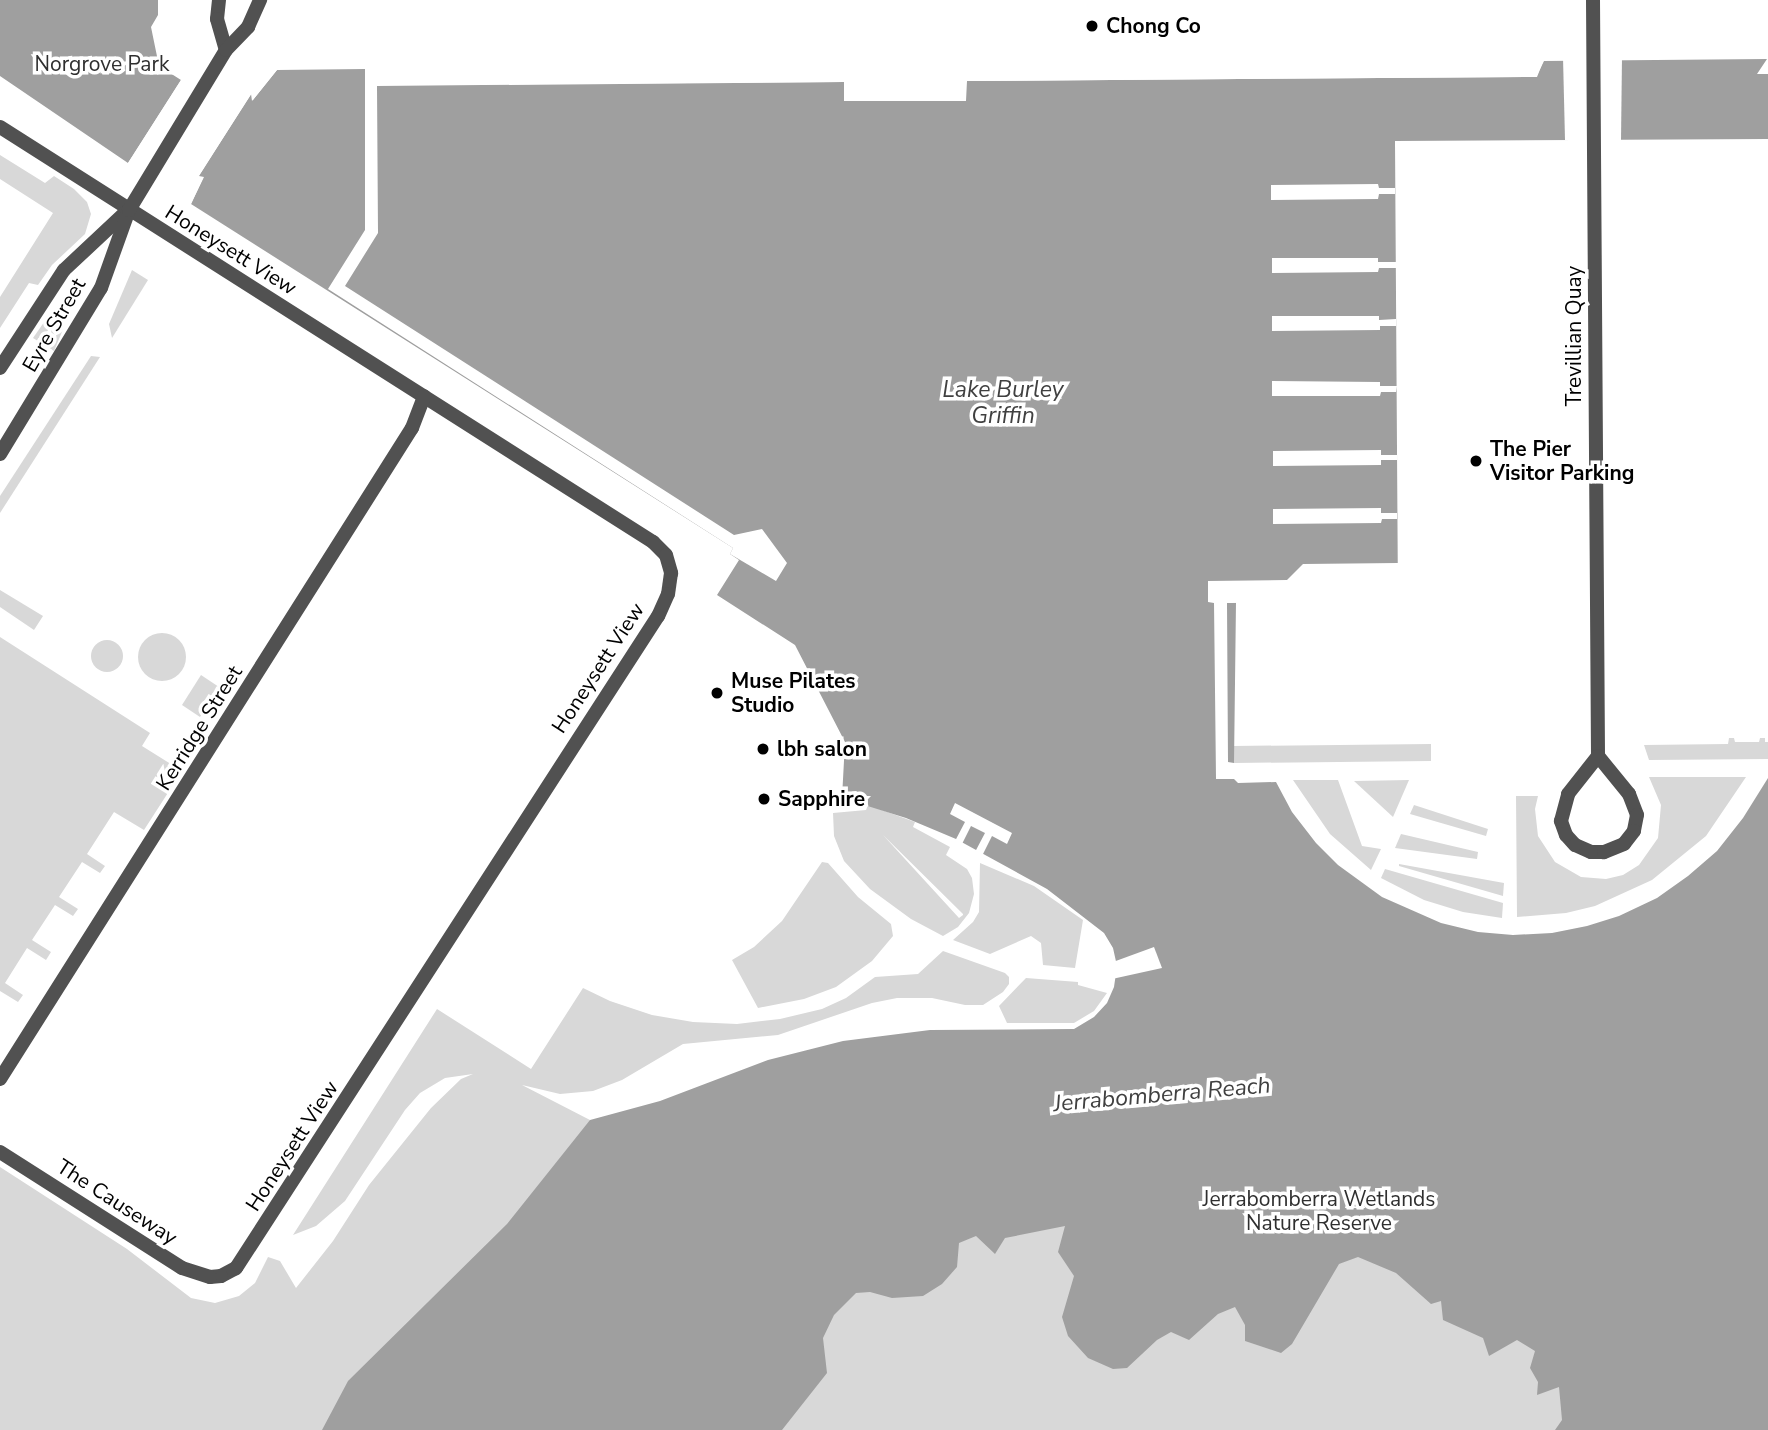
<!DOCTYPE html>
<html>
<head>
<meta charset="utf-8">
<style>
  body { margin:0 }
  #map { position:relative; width:1768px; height:1430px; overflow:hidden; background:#fff; font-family:"Nunito Sans",sans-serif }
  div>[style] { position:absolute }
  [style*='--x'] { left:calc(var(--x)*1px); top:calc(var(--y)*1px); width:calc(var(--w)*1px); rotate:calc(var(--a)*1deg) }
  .green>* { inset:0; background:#d8d8d8 }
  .round { border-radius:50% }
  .water>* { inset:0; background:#9f9f9f }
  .pier>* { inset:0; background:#fff }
  .street>* { height:14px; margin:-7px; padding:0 7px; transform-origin:7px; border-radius:7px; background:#515151 }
  .dots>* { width:19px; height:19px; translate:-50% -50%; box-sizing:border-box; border:4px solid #fff; border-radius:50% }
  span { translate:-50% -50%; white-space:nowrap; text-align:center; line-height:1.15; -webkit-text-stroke:7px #fff; paint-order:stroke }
  .poi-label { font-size:21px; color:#000; font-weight:700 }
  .left { translate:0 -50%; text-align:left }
  .park-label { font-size:21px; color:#2f2f2f }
  .street-label { font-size:21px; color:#000 }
  .water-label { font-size:23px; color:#404040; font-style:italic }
</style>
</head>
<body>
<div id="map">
  <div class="green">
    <i style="clip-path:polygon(0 155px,45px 183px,54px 176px,74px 189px,87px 202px,91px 214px,85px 234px,52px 265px,38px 285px,29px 283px,0 328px,0 297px,53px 213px,0 179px)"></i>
    <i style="clip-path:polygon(132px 270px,148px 280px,112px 338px,109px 324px)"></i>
    <i style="clip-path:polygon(47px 318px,60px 320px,64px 327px,54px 351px,33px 338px)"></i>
    <i style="clip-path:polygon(91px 356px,100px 357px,0 513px,0 496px)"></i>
    <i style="clip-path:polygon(0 590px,43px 616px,34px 630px,0 607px)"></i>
    <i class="round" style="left:138px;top:633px;width:48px;height:48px"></i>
    <i style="clip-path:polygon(0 637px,150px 733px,142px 746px,182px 771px,144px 830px,114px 812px,87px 854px,105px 866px,100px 873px,82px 862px,59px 897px,78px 909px,73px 916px,55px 905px,32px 940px,51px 952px,46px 960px,27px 948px,5px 983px,23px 995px,18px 1002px,0 991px)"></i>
    <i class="round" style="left:91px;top:640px;width:32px;height:32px"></i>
    <i style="clip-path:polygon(201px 675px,219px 687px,200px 717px,182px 705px)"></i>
    <i style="clip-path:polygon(1729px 738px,1734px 738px,1735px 742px,1759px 742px,1760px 738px,1765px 738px,1765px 742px,1768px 742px,1768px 759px,1649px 760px,1644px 745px,1728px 744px)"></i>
    <i style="clip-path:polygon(1431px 744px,1431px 761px,1234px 763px,1234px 746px)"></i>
    <i style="clip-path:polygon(1649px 777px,1746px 777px,1706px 836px,1652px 880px,1595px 906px,1566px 913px,1517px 917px,1516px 796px,1538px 796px,1535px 809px,1538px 836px,1555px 862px,1581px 877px,1606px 879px,1623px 875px,1639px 865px,1658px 838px,1661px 805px)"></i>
    <i style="clip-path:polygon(1293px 780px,1338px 780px,1362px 846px,1381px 849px,1371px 870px,1330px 834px)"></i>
    <i style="clip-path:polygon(1409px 780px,1393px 817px,1354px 781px)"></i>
    <i style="clip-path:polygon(evenodd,868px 805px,915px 822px,913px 827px,950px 847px,946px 855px,967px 869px,972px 878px,974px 894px,969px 913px,958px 927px,943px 936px,911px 919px,870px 889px,844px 861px,834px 836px,833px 813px,866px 810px,868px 805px,883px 835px,963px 914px,963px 915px,959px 918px,883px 835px)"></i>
    <i style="clip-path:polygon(1414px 805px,1488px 829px,1486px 836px,1410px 814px)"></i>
    <i style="clip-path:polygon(1401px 834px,1478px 852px,1477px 859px,1395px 848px)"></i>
    <i style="clip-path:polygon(822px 862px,828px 863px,858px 897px,891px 924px,893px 936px,872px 961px,836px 987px,804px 999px,758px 1008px,732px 960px,754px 947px,782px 921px)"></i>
    <i style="clip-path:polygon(980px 863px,1034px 886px,1083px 920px,1075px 968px,1043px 965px,1041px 943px,1031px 936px,990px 954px,953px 940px,973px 922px,979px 912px)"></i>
    <i style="clip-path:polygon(1399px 864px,1504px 883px,1503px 896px,1399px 866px)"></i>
    <i style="clip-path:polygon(1385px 869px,1503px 903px,1502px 918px,1463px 912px,1424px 900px,1381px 878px)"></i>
    <i style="clip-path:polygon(1537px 941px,1570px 1430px,0 1430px,0 1167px,127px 1249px,191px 1298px,215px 1303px,239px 1296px,255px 1283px,268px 1257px,280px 1261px,296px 1288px,333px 1241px,369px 1185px,431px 1108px,461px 1079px,473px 1074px,445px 1078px,420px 1093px,405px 1110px,345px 1201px,316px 1226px,293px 1235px,437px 1009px,531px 1069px,583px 988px,610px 1001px,652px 1015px,693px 1022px,737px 1024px,780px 1019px,822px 1009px,846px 998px,875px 977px,918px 974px,943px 951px,1005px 973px,1009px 977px,1009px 984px,1003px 992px,983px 1005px,965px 1005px,932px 998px,897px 998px,872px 1003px,778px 1035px,683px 1044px,622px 1080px,593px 1091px,560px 1094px,522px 1085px,590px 1120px,615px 1122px,1076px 1037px)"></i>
    <i style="clip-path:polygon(1026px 978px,1078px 982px,1078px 985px,1107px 993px,1094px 1011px,1074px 1023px,1007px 1023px,999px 1006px)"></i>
  </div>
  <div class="water">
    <i style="clip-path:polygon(0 0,158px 0,158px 15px,151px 27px,159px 66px,181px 80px,128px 163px,0 76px)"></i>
    <i style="clip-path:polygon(1767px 59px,1757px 74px,1768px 74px,1768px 139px,1395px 141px,1398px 602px,1236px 602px,1234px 763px,1234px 779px,1238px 783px,1276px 782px,1292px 812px,1316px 843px,1338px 865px,1382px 897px,1441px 923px,1478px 932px,1513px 935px,1552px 933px,1587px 926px,1619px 916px,1657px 898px,1688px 876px,1717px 851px,1743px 818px,1768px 778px,1768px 1430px,1555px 1430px,1562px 1420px,1559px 1387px,1537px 1395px,1538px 1382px,1530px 1368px,1535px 1351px,1517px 1340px,1489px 1356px,1483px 1338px,1443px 1320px,1441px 1301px,1431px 1304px,1396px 1273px,1358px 1257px,1339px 1264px,1292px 1344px,1281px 1353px,1245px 1341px,1245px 1325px,1235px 1307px,1218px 1314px,1189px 1340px,1171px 1332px,1157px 1340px,1127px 1368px,1113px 1369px,1088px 1358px,1068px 1336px,1062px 1317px,1074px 1276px,1058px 1252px,1065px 1226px,1005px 1238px,995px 1254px,976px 1236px,959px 1243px,957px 1267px,942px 1284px,923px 1296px,892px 1298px,870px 1292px,856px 1293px,834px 1315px,823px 1338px,827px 1373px,782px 1430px,322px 1430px,348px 1381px,507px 1224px,590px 1120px,660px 1101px,768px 1060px,843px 1041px,930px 1030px,1074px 1029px,1094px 1017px,1107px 1003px,1114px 987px,1117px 966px,1113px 948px,1104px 933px,1047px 889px,956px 839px,906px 818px,842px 798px,845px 742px,795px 645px,717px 595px,739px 560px,730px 554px,733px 548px,191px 204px,203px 178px,198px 177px,252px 93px,253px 100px,277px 70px,365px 69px,365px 84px,377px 85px,845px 82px,845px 101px,966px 101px,966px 81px,1536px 77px,1544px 61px)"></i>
  </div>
  <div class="pier">
    <i style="clip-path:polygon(1545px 57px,1537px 77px,967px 81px,966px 101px,844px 101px,844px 82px,377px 86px,378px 233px,345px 286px,734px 535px,762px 529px,787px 563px,776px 581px,730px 554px,733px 548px,328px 289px,365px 230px,365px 66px,369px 69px,369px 81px,377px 82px,845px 78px,848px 81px,848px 97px,963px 97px,963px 80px,966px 77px,1534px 74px,1541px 59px)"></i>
    <i style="clip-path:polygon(1563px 57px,1622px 57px,1621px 140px,1565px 140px)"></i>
    <i style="clip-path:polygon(272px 70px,277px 70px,252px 101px,251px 94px,199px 176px,204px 177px,191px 204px,188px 202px,198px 181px,195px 175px,250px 91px,255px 91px)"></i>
    <i style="clip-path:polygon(181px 80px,184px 82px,131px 165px,128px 163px)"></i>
    <i style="clip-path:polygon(1378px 184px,1379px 188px,1395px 188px,1395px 194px,1379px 194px,1378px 199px,1271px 200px,1271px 185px)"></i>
    <i style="clip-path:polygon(1272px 258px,1378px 258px,1378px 262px,1396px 262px,1396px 268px,1379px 268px,1378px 272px,1272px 273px)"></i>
    <i style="clip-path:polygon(1272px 316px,1379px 316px,1379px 320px,1396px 319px,1396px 326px,1380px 326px,1380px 330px,1272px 331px)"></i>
    <i style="clip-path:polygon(1272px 381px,1380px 382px,1380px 386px,1397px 386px,1396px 392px,1381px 392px,1380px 396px,1272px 396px)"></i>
    <i style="clip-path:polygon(1381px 450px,1381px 455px,1397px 455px,1397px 460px,1381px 460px,1381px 465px,1273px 466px,1273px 451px)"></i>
    <i style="clip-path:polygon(1381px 508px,1381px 513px,1397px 513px,1397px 519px,1382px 519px,1381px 523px,1273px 524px,1273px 509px)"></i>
    <i style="clip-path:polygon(1398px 563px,1398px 602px,1227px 603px,1228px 762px,1234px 763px,1234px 779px,1216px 779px,1214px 603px,1208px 602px,1208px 581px,1287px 580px,1303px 564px)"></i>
    <i style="clip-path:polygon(955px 803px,1012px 833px,1007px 844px,992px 836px,982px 856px,980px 855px,975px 852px,985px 833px,971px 826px,961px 846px,954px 843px,965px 822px,950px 814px)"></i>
    <i style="clip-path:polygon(1154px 947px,1162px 968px,1112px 979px,1113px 962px)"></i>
  </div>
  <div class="street">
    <i style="--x:219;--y:0;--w:19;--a:96"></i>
    <i style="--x:217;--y:19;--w:32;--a:74"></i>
    <i style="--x:1593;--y:0;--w:756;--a:89.62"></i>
    <i style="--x:0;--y:127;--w:774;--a:32.44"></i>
    <i style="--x:653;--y:542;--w:18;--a:45"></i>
    <i style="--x:666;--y:555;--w:19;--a:74"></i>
    <i style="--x:671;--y:573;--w:21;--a:98"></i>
    <i style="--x:668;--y:594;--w:24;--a:114"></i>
    <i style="--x:658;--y:616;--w:777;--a:122.91"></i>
    <i style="--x:236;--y:1268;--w:17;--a:152"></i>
    <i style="--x:221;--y:1276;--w:11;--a:175"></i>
    <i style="--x:210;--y:1277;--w:29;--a:-162"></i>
    <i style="--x:182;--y:1268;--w:216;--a:-147.5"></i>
    <i style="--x:0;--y:368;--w:117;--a:-56.9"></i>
    <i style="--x:64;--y:270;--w:85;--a:-43.1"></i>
    <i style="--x:0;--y:454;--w:194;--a:-58.7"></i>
    <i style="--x:101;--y:288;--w:83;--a:-70.3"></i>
    <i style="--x:129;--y:210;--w:187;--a:-58.8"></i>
    <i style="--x:226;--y:50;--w:32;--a:-46"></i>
    <i style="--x:248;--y:27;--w:30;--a:-66"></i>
    <i style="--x:1598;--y:756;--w:49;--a:50.8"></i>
    <i style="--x:1629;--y:794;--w:22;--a:69"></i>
    <i style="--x:1637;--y:815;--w:16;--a:101"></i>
    <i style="--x:1634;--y:831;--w:16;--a:128"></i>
    <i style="--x:1624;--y:844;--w:22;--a:158"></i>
    <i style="--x:1604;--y:852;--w:13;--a:180"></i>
    <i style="--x:1591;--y:852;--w:17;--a:-156"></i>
    <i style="--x:1575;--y:845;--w:13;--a:-132"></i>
    <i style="--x:1566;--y:835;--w:15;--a:-110"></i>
    <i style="--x:1561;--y:821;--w:28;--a:-75"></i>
    <i style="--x:1568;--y:794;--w:48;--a:-51.7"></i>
    <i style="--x:0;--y:1079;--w:770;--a:-57.67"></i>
    <i style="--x:412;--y:428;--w:34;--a:-69"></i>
  </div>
  <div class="dots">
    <i style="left:1092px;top:26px;background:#000"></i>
    <i style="left:1476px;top:461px;background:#000"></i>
    <i style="left:717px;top:693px;background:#000"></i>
    <i style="left:763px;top:749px;background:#000"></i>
    <i style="left:764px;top:799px;background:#000"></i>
  </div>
  <div class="poi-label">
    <span class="left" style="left:1106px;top:26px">Chong Co</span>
    <span class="left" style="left:1490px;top:461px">The Pier<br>Visitor Parking</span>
    <span class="left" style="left:731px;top:693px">Muse Pilates<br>Studio</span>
    <span class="left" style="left:777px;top:749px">lbh salon</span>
    <span class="left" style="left:778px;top:799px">Sapphire</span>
  </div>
  <div class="park-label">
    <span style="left:102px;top:64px">Norgrove Park</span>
    <span style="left:1319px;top:1211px">Jerrabomberra Wetlands<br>Nature Reserve</span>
  </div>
  <div class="street-label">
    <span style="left:231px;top:250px;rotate:32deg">Honeysett View</span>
    <span style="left:54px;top:325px;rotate:-60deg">Eyre Street</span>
    <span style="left:1574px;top:336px;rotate:-90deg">Trevillian Quay</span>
    <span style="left:598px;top:668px;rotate:-57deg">Honeysett View</span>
    <span style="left:199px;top:728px;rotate:-58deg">Kerridge Street</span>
    <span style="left:292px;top:1146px;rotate:-57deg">Honeysett View</span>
    <span style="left:117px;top:1202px;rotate:33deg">The Causeway</span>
  </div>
  <div class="water-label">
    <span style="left:1003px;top:403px">Lake Burley<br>Griffin</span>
    <span style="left:1162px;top:1095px;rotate:-5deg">Jerrabomberra Reach</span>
  </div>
</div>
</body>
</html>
